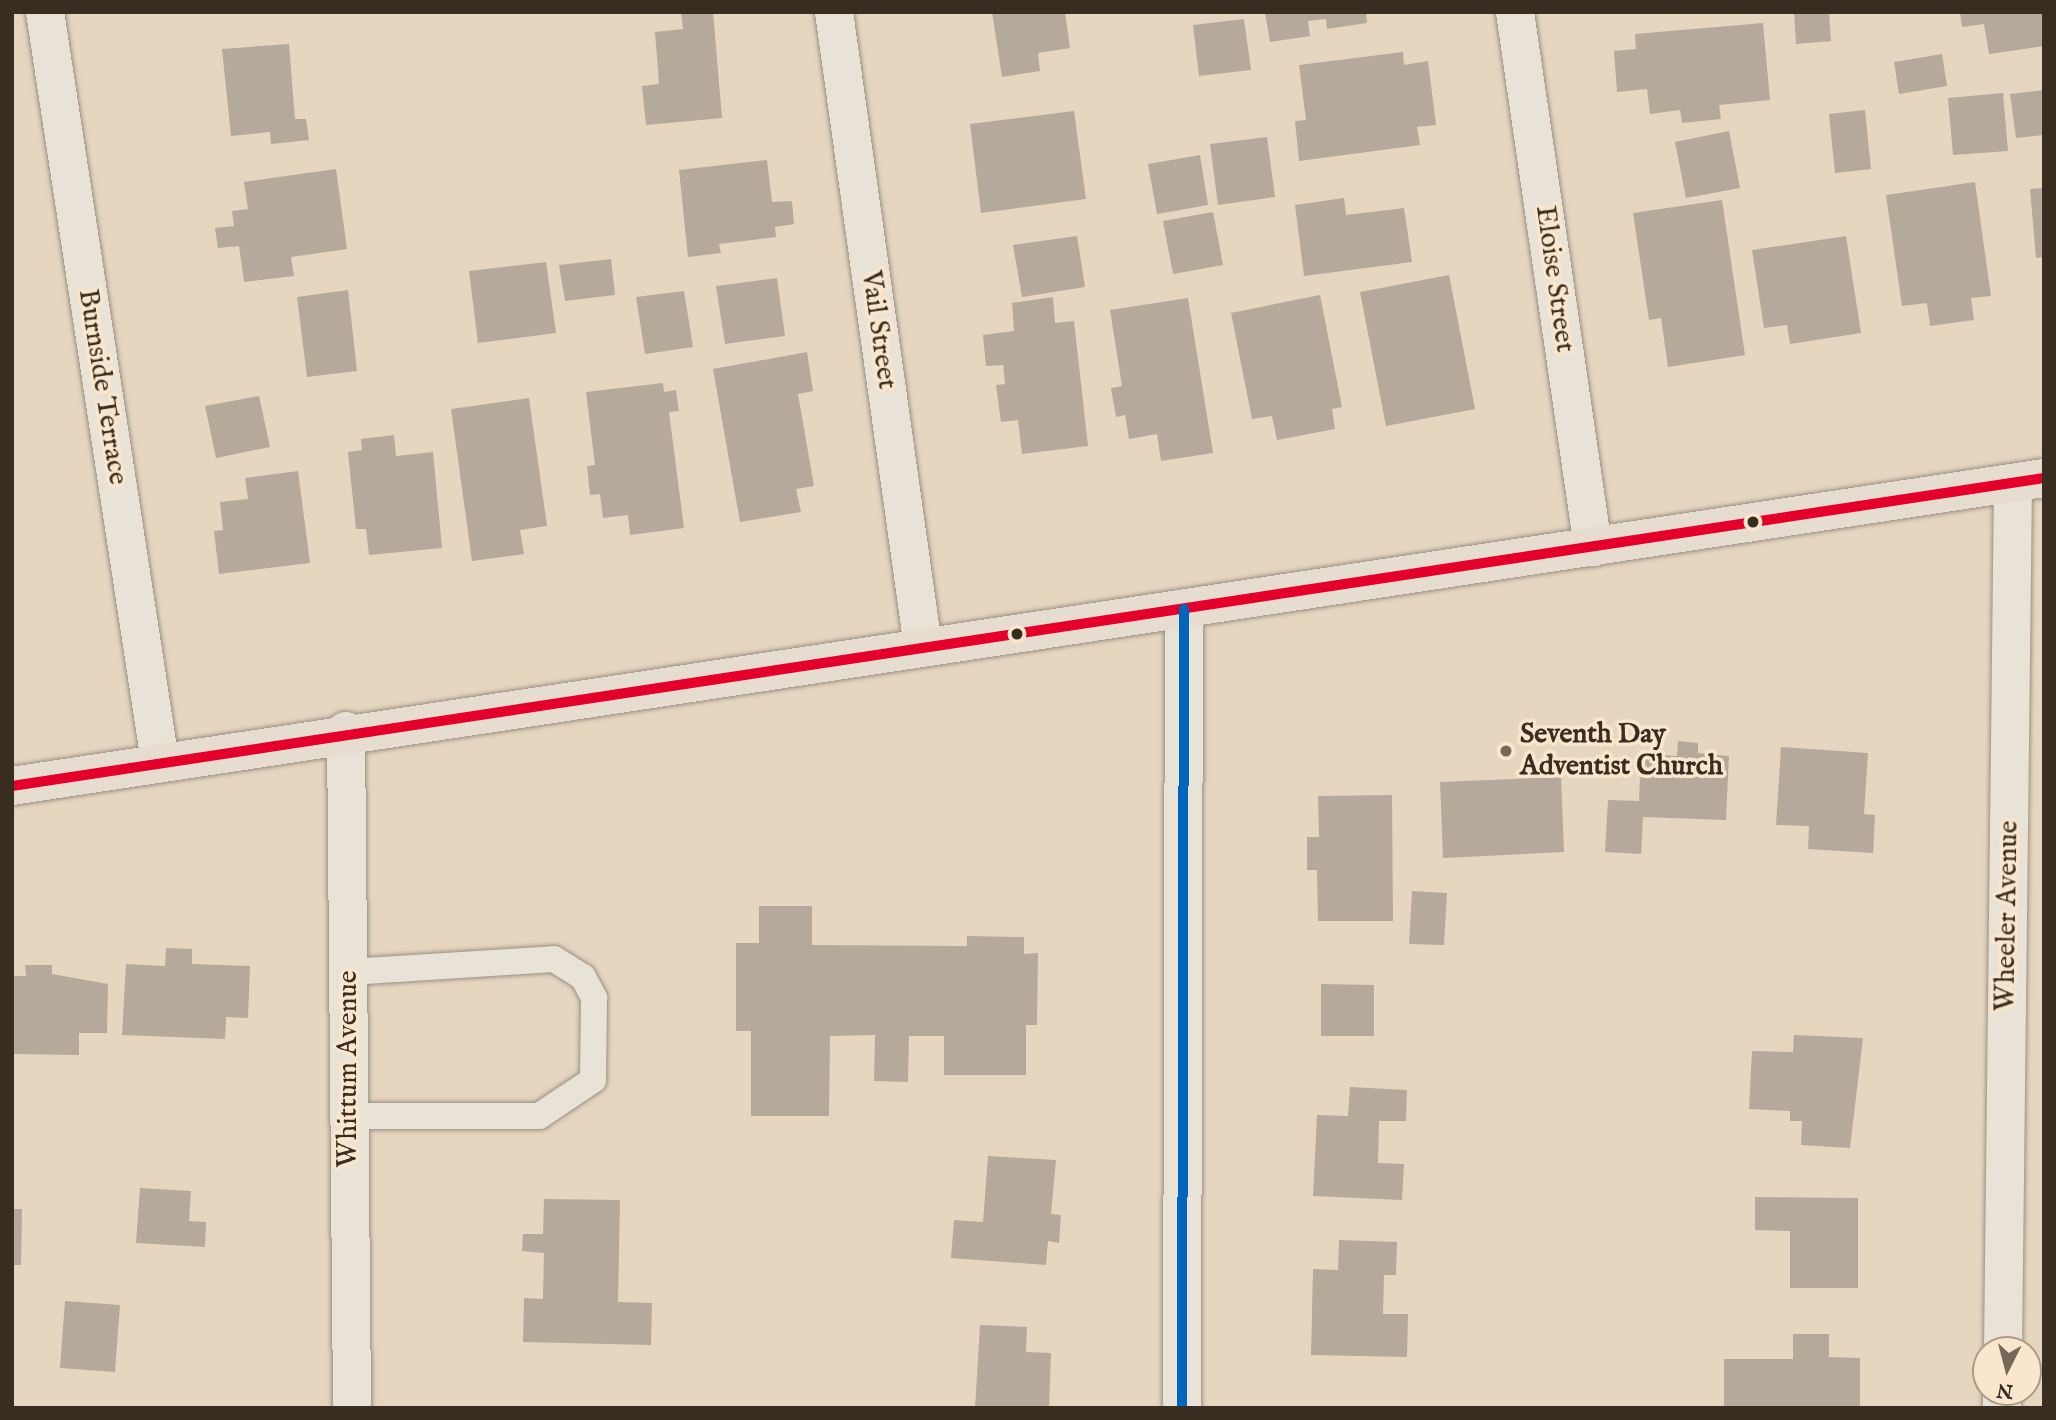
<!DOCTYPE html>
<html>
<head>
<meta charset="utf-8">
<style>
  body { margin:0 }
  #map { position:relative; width:2056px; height:1420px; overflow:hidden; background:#e6d6c0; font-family:"IM FELL English",serif }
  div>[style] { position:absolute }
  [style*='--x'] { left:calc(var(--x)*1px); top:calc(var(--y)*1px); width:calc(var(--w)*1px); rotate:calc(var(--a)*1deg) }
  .building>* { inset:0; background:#b4a99a }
  .roads { filter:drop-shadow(0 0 2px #9a9082) drop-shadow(0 0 2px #9a9082) }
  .lane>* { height:26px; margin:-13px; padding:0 13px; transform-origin:13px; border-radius:13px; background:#e9e2d7 }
  .street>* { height:38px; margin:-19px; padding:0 19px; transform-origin:19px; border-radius:19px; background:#e9e2d7 }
  .secondary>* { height:38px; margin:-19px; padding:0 19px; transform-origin:19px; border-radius:19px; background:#e9e2d7 }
  .primary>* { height:38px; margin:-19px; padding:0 19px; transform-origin:19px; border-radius:19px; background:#e6ddd0 }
  .bus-1>* { height:10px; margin:-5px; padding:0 5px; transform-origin:5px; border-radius:5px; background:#e4002b }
  .bus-2>* { height:10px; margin:-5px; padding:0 5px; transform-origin:5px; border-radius:5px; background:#0065bd }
  .dots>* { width:19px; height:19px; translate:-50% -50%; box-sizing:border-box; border:4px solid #f9e6cc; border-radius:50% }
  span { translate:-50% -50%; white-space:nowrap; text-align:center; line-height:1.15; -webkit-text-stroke:7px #f9e6cc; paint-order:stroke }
  .street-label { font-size:28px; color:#382d20 }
  .poi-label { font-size:28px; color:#382d20; font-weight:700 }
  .left { translate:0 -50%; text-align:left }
  .frame { position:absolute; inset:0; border:14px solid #382d20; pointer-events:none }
  .north { position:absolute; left:1972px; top:1336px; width:70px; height:70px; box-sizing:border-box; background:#f9e6cc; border:2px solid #ac9c87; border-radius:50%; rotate:186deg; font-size:19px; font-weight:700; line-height:28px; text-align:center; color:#382d20 }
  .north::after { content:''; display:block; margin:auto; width:24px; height:32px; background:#756858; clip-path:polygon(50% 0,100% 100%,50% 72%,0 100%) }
</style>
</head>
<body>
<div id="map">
  <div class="building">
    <i style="clip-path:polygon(681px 12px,713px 12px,722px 118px,646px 125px,642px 86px,659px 84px,655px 32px,683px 29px)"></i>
    <i style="clip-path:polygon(992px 12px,1065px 12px,1070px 48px,1038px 53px,1040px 71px,1002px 77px)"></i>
    <i style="clip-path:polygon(1265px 12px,1366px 12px,1367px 23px,1327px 29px,1326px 19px,1308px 21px,1310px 36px,1270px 42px)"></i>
    <i style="clip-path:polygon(1794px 12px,1829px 12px,1831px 41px,1796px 44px)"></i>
    <i style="clip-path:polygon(1960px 12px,2044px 12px,2044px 46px,1989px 54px,1984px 24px,1962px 27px)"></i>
    <i style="clip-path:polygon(1244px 19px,1251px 70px,1199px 76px,1193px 25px)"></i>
    <i style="clip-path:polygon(1763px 23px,1770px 100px,1719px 105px,1721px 119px,1682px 123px,1680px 110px,1650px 114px,1647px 89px,1617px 92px,1614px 51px,1636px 49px,1635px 34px)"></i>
    <i style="clip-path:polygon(289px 44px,295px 119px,306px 119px,309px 140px,271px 144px,270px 132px,231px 136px,222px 49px)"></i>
    <i style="clip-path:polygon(1403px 52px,1404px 65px,1428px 61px,1436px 125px,1417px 127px,1420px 145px,1299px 161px,1295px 121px,1306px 120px,1299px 65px)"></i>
    <i style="clip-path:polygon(1942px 54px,1947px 86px,1899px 94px,1894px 62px)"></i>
    <i style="clip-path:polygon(2044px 90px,2044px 135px,2016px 138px,2010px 94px)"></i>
    <i style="clip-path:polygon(2003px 93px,2008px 151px,1953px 155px,1948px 98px)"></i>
    <i style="clip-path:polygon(1865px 110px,1871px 169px,1835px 173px,1829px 114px)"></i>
    <i style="clip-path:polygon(1074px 111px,1086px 199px,981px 213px,970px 124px)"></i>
    <i style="clip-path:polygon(1729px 131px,1740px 188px,1686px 198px,1675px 142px)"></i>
    <i style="clip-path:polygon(1267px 137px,1275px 197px,1218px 205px,1210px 144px)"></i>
    <i style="clip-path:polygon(1200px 155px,1208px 205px,1157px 214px,1148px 164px)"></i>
    <i style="clip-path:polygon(767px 160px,772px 202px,792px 201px,794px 224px,775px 227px,776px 237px,719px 244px,721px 253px,688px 257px,679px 170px)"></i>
    <i style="clip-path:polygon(336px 169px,347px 249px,291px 257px,294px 276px,244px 282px,239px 246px,218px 248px,215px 228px,234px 226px,232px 211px,248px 209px,244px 182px)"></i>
    <i style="clip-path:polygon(1975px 182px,1991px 296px,1971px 298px,1974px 320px,1930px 326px,1927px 303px,1902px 306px,1886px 195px)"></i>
    <i style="clip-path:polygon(2044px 188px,2044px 257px,2036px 258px,2030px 189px)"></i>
    <i style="clip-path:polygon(1344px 198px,1346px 215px,1404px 208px,1412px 262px,1304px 276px,1295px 205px)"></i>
    <i style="clip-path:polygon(1722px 200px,1745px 355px,1668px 367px,1661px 318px,1649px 320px,1633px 213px)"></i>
    <i style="clip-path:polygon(1213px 212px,1223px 265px,1173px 274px,1163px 221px)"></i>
    <i style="clip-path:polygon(1077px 236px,1085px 287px,1022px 297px,1013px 245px)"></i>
    <i style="clip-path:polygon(1846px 236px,1861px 333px,1790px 344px,1787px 325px,1764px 328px,1752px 250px)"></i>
    <i style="clip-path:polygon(611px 259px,615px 295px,565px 301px,559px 265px)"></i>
    <i style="clip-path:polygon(546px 262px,556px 333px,478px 343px,469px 271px)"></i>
    <i style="clip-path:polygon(1449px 275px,1475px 409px,1386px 426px,1360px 292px)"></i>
    <i style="clip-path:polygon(777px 278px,785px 336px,725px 344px,716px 286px)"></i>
    <i style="clip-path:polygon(348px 290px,357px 371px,307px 377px,297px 297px)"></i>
    <i style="clip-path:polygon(684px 291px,693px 347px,645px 354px,636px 297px)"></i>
    <i style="clip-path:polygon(1320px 295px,1342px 407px,1332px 409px,1335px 429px,1277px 440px,1272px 416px,1252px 419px,1231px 313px)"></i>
    <i style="clip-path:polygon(1053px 297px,1055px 323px,1074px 321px,1088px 446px,1022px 454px,1018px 420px,1001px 422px,996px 385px,1005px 384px,1003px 365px,986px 366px,983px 335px,1014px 331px,1012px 303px)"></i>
    <i style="clip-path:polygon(1188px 298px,1213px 453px,1161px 461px,1157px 434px,1129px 439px,1125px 415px,1116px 417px,1111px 388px,1122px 386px,1110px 310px)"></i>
    <i style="clip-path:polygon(807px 352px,813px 391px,798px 394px,814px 486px,796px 489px,801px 512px,740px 522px,713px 369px)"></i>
    <i style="clip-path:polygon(663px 383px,664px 392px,676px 390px,679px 411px,669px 412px,684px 528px,630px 535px,628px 515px,603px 518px,600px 494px,590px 495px,587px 466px,595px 465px,586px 392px)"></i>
    <i style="clip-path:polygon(259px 396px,270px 447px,216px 458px,205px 406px)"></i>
    <i style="clip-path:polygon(529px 398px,547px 526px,520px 530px,524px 554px,472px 561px,451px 409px)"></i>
    <i style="clip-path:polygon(394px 435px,396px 456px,433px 452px,442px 548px,369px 555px,366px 529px,356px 529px,348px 452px,362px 450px,361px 439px)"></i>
    <i style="clip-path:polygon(298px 471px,310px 563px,219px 574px,214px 531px,223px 530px,220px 502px,248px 499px,245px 478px)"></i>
    <i style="clip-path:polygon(1678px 741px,1698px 743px,1698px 753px,1729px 756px,1726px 820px,1643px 817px,1641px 854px,1605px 852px,1608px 800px,1639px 801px,1641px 754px,1677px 756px)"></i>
    <i style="clip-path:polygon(1781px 747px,1868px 753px,1864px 814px,1875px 815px,1873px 853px,1808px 849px,1809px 826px,1776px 825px)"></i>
    <i style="clip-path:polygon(1561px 777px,1564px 852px,1443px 858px,1440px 782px)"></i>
    <i style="clip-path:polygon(1392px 795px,1393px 921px,1318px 921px,1317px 870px,1307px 870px,1307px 837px,1319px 837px,1318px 796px)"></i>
    <i style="clip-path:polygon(1412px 891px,1447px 893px,1444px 945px,1409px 944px)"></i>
    <i style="clip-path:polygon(759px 906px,812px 906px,812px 945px,967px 946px,967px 936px,1024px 937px,1024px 954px,1038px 953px,1037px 1025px,1026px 1025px,1026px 1075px,944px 1075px,944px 1036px,909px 1036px,908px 1082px,874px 1081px,875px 1035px,830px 1036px,829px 1116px,751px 1116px,751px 1031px,736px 1031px,736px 943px,759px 943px)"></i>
    <i style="clip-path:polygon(166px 948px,192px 949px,192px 964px,250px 966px,248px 1018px,226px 1017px,225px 1039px,122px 1035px,126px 964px,165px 966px)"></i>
    <i style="clip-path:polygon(25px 965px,52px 965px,52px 974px,108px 984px,107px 1033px,79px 1033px,79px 1055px,12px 1054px,12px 976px,26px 976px)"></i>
    <i style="clip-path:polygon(1321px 984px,1374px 985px,1374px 1036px,1321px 1036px)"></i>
    <i style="clip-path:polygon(1794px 1035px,1863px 1038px,1850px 1148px,1801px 1145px,1802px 1121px,1790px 1121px,1790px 1111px,1749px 1109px,1752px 1051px,1793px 1052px)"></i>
    <i style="clip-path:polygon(1350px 1087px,1407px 1090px,1406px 1121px,1379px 1121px,1378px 1163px,1404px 1164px,1402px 1200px,1313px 1196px,1317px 1115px,1348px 1116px)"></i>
    <i style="clip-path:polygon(988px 1156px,1056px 1160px,1051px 1214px,1061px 1215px,1059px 1243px,1048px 1241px,1046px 1265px,951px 1258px,954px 1220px,983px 1222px)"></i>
    <i style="clip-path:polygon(140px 1188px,191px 1191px,189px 1221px,206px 1222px,205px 1247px,136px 1243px)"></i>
    <i style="clip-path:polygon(1755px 1197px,1858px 1198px,1858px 1288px,1790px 1288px,1790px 1231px,1755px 1230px)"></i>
    <i style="clip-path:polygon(544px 1199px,620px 1200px,618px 1302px,652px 1303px,651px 1345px,523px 1342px,524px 1298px,543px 1299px,544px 1253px,522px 1251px,523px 1234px,543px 1234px)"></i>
    <i style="clip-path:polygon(12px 1209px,22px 1209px,21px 1265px,12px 1265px)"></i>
    <i style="clip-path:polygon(1339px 1240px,1397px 1242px,1396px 1275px,1384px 1275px,1383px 1314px,1408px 1314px,1407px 1357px,1311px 1355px,1313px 1269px,1338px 1270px)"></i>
    <i style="clip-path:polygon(65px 1301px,120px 1305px,115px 1372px,60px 1368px)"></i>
    <i style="clip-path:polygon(980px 1325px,1027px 1327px,1026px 1352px,1051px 1353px,1049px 1408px,975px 1408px)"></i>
    <i style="clip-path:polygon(1793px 1334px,1829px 1334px,1829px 1357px,1860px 1358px,1860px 1408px,1724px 1408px,1724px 1359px,1793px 1359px)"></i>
  </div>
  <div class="roads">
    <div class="lane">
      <i style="--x:349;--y:972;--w:205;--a:-3.6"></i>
      <i style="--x:554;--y:959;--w:34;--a:32"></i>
      <i style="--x:583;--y:977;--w:24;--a:62"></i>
      <i style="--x:594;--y:998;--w:82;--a:90.7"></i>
      <i style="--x:593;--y:1080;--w:65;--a:146.3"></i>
      <i style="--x:539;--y:1116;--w:190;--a:180"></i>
    </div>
    <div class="street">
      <i style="--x:45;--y:12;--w:759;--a:81.28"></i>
      <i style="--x:834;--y:12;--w:641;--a:82.02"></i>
      <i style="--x:1515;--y:12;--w:541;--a:81.71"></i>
      <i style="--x:346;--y:731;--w:677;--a:89.49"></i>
      <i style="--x:2003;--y:1350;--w:867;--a:-89.34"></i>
      <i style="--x:2002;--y:1408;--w:16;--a:-90"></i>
    </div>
    <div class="secondary">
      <i style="--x:1182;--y:1408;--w:799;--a:-89.86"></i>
    </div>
    <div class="primary">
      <i style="--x:12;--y:786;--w:2055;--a:-8.62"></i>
    </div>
  </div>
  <div class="bus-1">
    <i style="--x:12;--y:786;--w:2055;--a:-8.62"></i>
  </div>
  <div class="bus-2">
    <i style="--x:1182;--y:1408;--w:799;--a:-89.86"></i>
  </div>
  <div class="dots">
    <i style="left:1753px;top:522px;background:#382d20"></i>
    <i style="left:1017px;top:634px;background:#382d20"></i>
    <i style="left:1506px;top:751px;background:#756858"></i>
  </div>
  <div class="street-label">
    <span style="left:1554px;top:279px;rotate:82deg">Eloise Street</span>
    <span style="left:878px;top:330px;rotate:82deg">Vail Street</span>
    <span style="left:102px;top:387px;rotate:81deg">Burnside Terrace</span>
    <span style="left:2008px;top:916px;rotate:-89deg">Wheeler Avenue</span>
    <span style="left:349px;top:1069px;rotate:-90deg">Whittum Avenue</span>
  </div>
  <div class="poi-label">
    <span class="left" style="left:1520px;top:751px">Seventh Day<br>Adventist Church</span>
  </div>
  <div class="frame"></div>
  <div class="north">N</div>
</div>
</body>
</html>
